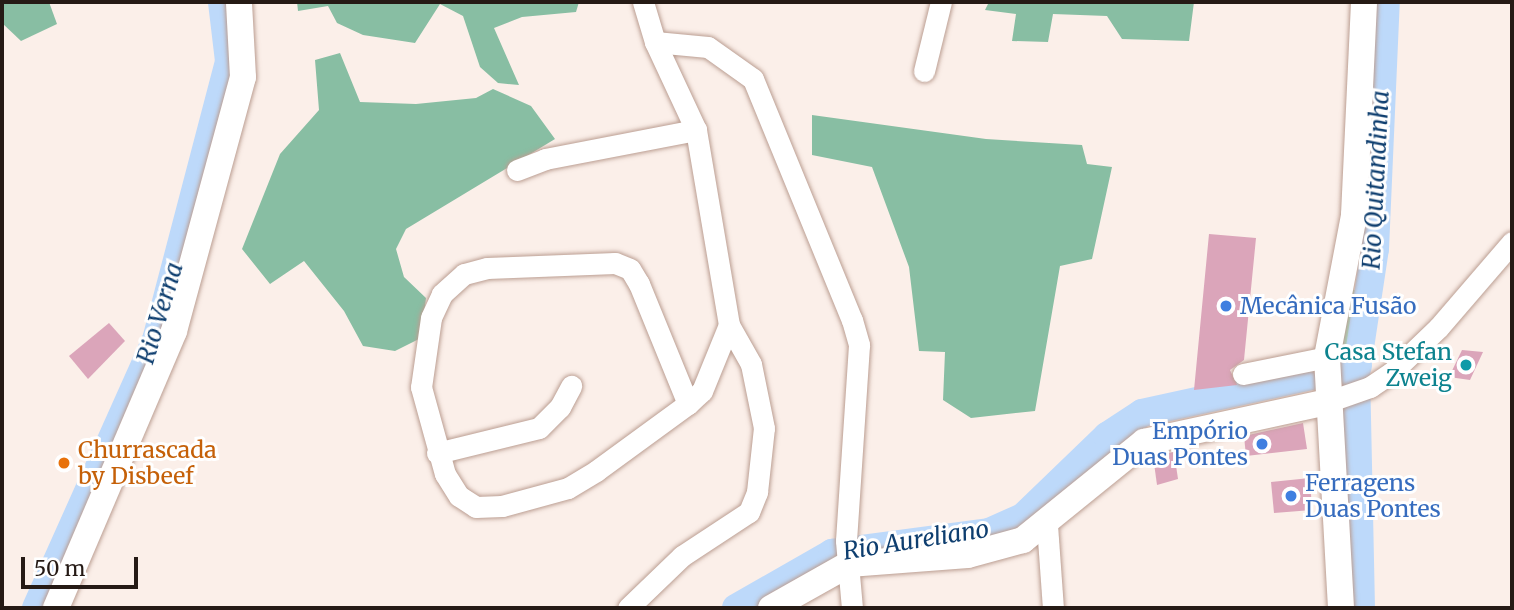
<!DOCTYPE html>
<html>
<head>
<meta charset="utf-8">
<style>
  body { margin:0 }
  #map { position:relative; width:1514px; height:610px; overflow:hidden; background:#fbefe9; font-family:Merriweather,serif }
  div>[style] { position:absolute }
  [style*='--x'] { left:calc(var(--x)*1px); top:calc(var(--y)*1px); width:calc(var(--w)*1px); rotate:calc(var(--a)*1deg) }
  .green>* { inset:0; background:#a8d9c0 }
  .forest>* { inset:0; background:#88bea3 }
  .river>* { height:28px; margin:-14px; padding:0 14px; transform-origin:14px; border-radius:14px; background:#bdd9fa }
  .building>* { inset:0; background:#dba5ba }
  .roads { filter:drop-shadow(0 0 2px #bb9e92) drop-shadow(0 0 2px #bb9e92) }
  .minor>* { height:21px; margin:-10.5px; padding:0 10.5px; transform-origin:10.5px; border-radius:10.5px; background:#fff }
  .major>* { height:26px; margin:-13px; padding:0 13px; transform-origin:13px; border-radius:13px; background:#fff }
  .dots>* { width:19px; height:19px; translate:-50% -50%; box-sizing:border-box; border:4px solid #fff; border-radius:50% }
  span { translate:-50% -50%; white-space:nowrap; text-align:center; line-height:1.15; -webkit-text-stroke:6px #fff; paint-order:stroke }
  .shop-label { font-size:23px; color:#366cbe }
  .left { translate:0 -50%; text-align:left }
  .right { translate:-100% -50%; text-align:right }
  .culture-label { font-size:23px; color:#0d838f }
  .food-label { font-size:23px; color:#c56008 }
  .water-label { font-size:24px; color:#0e3e6f; font-style:italic }
  .frame { position:absolute; inset:0; border:4px solid #251a15; pointer-events:none }
  .scale { position:absolute; left:21px; top:557px; width:117px; height:32px; box-sizing:border-box; border:4px solid #251a15; border-top:0; padding-left:9px; font-size:21px; line-height:24px; white-space:nowrap; color:#251a15; -webkit-text-stroke:5px #fff; paint-order:stroke }
</style>
</head>
<body>
<div id="map">
  <div class="green">
    <i style="clip-path:polygon(1351px 290px,1363px 290px,1353px 363px,1330px 367px)"></i>
  </div>
  <div class="forest">
    <i style="clip-path:polygon(2px 2px,49px 2px,57px 24px,21px 41px,2px 23px)"></i>
    <i style="clip-path:polygon(297px 2px,579px 2px,576px 12px,522px 17px,494px 28px,519px 85px,498px 83px,480px 67px,463px 16px,440px 4px,415px 43px,363px 35px,337px 23px,328px 6px,298px 11px)"></i>
    <i style="clip-path:polygon(989px 2px,1194px 2px,1189px 41px,1122px 39px,1107px 16px,1053px 14px,1048px 42px,1012px 41px,1016px 14px,985px 10px)"></i>
    <i style="clip-path:polygon(340px 53px,360px 102px,416px 104px,476px 98px,493px 89px,531px 106px,555px 139px,406px 229px,396px 249px,404px 277px,426px 298px,421px 338px,395px 351px,363px 346px,344px 311px,304px 261px,270px 284px,242px 249px,280px 154px,319px 110px,315px 60px)"></i>
    <i style="clip-path:polygon(812px 115px,986px 139px,1082px 145px,1087px 164px,1112px 167px,1092px 259px,1060px 266px,1035px 411px,971px 418px,943px 400px,945px 352px,919px 351px,909px 267px,872px 167px,812px 155px)"></i>
  </div>
  <div class="river">
    <i style="--x:36;--y:608;--w:294;--a:-65.9"></i>
    <i style="--x:156;--y:340;--w:288;--a:-75.3"></i>
    <i style="--x:229;--y:61;--w:59;--a:-96.8"></i>
    <i style="--x:736;--y:608;--w:111;--a:-29.8"></i>
    <i style="--x:832;--y:553;--w:158;--a:-7.6"></i>
    <i style="--x:989;--y:532;--w:37;--a:-24"></i>
    <i style="--x:1023;--y:517;--w:117;--a:-44"></i>
    <i style="--x:1107;--y:436;--w:42;--a:-33.3"></i>
    <i style="--x:1142;--y:413;--w:221;--a:-12.3"></i>
    <i style="--x:1361;--y:608;--w:234;--a:-91.2"></i>
    <i style="--x:1356;--y:374;--w:126;--a:-81.4"></i>
    <i style="--x:1375;--y:249;--w:247;--a:-87.5"></i>
  </div>
  <div class="building">
    <i style="clip-path:polygon(1209px 234px,1256px 238px,1244px 360px,1230px 370px,1237px 385px,1194px 390px)"></i>
    <i style="clip-path:polygon(109px 323px,125px 341px,88px 379px,69px 356px)"></i>
    <i style="clip-path:polygon(1462px 350px,1483px 352px,1470px 380px,1449px 377px)"></i>
    <i style="clip-path:polygon(1303px 423px,1307px 449px,1246px 456px,1244px 436px)"></i>
    <i style="clip-path:polygon(1174px 452px,1178px 479px,1157px 485px,1153px 456px)"></i>
    <i style="clip-path:polygon(1310px 478px,1312px 510px,1274px 513px,1271px 482px)"></i>
  </div>
  <div class="roads">
    <div class="minor">
      <i style="--x:655;--y:42;--w:53;--a:5.4"></i>
      <i style="--x:708;--y:47;--w:55;--a:35.4"></i>
      <i style="--x:753;--y:79;--w:261;--a:67.7"></i>
      <i style="--x:852;--y:320;--w:26;--a:74"></i>
      <i style="--x:859;--y:345;--w:196;--a:93.8"></i>
      <i style="--x:846;--y:541;--w:67;--a:84.9"></i>
      <i style="--x:924;--y:71;--w:71;--a:-76.2"></i>
      <i style="--x:517;--y:170;--w:30;--a:-21"></i>
      <i style="--x:545;--y:159;--w:154;--a:-10.9"></i>
      <i style="--x:1243;--y:374;--w:86;--a:-11.4"></i>
      <i style="--x:1327;--y:402;--w:46;--a:-19.2"></i>
      <i style="--x:1370;--y:387;--w:25;--a:-34"></i>
      <i style="--x:1391;--y:373;--w:66;--a:-43.8"></i>
      <i style="--x:1439;--y:327;--w:112;--a:-49.3"></i>
      <i style="--x:688;--y:404;--w:130;--a:-112.2"></i>
      <i style="--x:639;--y:284;--w:17;--a:-121"></i>
      <i style="--x:630;--y:269;--w:16;--a:-158"></i>
      <i style="--x:615;--y:263;--w:128;--a:177.8"></i>
      <i style="--x:487;--y:268;--w:24;--a:165"></i>
      <i style="--x:464;--y:274;--w:30;--a:138"></i>
      <i style="--x:442;--y:294;--w:26;--a:115"></i>
      <i style="--x:431;--y:318;--w:70;--a:98.2"></i>
      <i style="--x:421;--y:387;--w:90;--a:74.6"></i>
      <i style="--x:445;--y:474;--w:26;--a:58"></i>
      <i style="--x:459;--y:496;--w:20;--a:33"></i>
      <i style="--x:476;--y:507;--w:26;--a:-2"></i>
      <i style="--x:502;--y:506;--w:68;--a:-15.3"></i>
      <i style="--x:568;--y:488;--w:33;--a:-31"></i>
      <i style="--x:596;--y:471;--w:114;--a:-36.1"></i>
      <i style="--x:688;--y:404;--w:19;--a:-43"></i>
      <i style="--x:702;--y:391;--w:71;--a:-67.8"></i>
      <i style="--x:437;--y:453;--w:105;--a:-13.8"></i>
      <i style="--x:539;--y:428;--w:30;--a:-45"></i>
      <i style="--x:560;--y:407;--w:24;--a:-62"></i>
      <i style="--x:1047;--y:525;--w:83;--a:85.9"></i>
      <i style="--x:628;--y:608;--w:75;--a:-43.9"></i>
      <i style="--x:682;--y:556;--w:80;--a:-33.3"></i>
      <i style="--x:749;--y:512;--w:22;--a:-68"></i>
      <i style="--x:757;--y:492;--w:64;--a:-83.8"></i>
      <i style="--x:764;--y:428;--w:65;--a:-101.5"></i>
      <i style="--x:751;--y:364;--w:45;--a:-119.4"></i>
      <i style="--x:729;--y:325;--w:198;--a:-99.6"></i>
      <i style="--x:696;--y:130;--w:97;--a:-115"></i>
      <i style="--x:655;--y:42;--w:42;--a:-106.7"></i>
    </div>
    <div class="major">
      <i style="--x:56;--y:608;--w:301;--a:-66.9"></i>
      <i style="--x:174;--y:331;--w:263;--a:-74.8"></i>
      <i style="--x:243;--y:77;--w:75;--a:-93.1"></i>
      <i style="--x:771;--y:608;--w:90;--a:-29.4"></i>
      <i style="--x:849;--y:564;--w:119;--a:-4.3"></i>
      <i style="--x:968;--y:555;--w:57;--a:-15.3"></i>
      <i style="--x:1023;--y:540;--w:156;--a:-39"></i>
      <i style="--x:1144;--y:442;--w:187;--a:-12.3"></i>
      <i style="--x:1341;--y:608;--w:251;--a:-93.2"></i>
      <i style="--x:1327;--y:357;--w:145;--a:-79.2"></i>
      <i style="--x:1354;--y:215;--w:213;--a:-87.3"></i>
    </div>
  </div>
  <div class="dots">
    <i style="left:1226px;top:306px;background:#3f7fe0"></i>
    <i style="left:1466px;top:365px;background:#0f9aa8"></i>
    <i style="left:1262px;top:444px;background:#3f7fe0"></i>
    <i style="left:64px;top:463px;background:#e8710a"></i>
    <i style="left:1291px;top:496px;background:#3f7fe0"></i>
  </div>
  <div class="shop-label">
    <span class="left" style="left:1240px;top:306px">Mecânica Fusão</span>
    <span class="right" style="left:1248px;top:444px">Empório<br>Duas Pontes</span>
    <span class="left" style="left:1305px;top:496px">Ferragens<br>Duas Pontes</span>
  </div>
  <div class="culture-label">
    <span class="right" style="left:1452px;top:365px">Casa Stefan<br>Zweig</span>
  </div>
  <div class="food-label">
    <span class="left" style="left:78px;top:463px">Churrascada<br>by Disbeef</span>
  </div>
  <div class="water-label">
    <span style="left:1376px;top:180px;rotate:-87deg">Rio Quitandinha</span>
    <span style="left:160px;top:313px;rotate:-73deg">Rio Verna</span>
    <span style="left:916px;top:540px;rotate:-9deg">Rio Aureliano</span>
  </div>
  <div class="frame"></div>
  <div class="scale">50 m</div>
</div>
</body>
</html>
